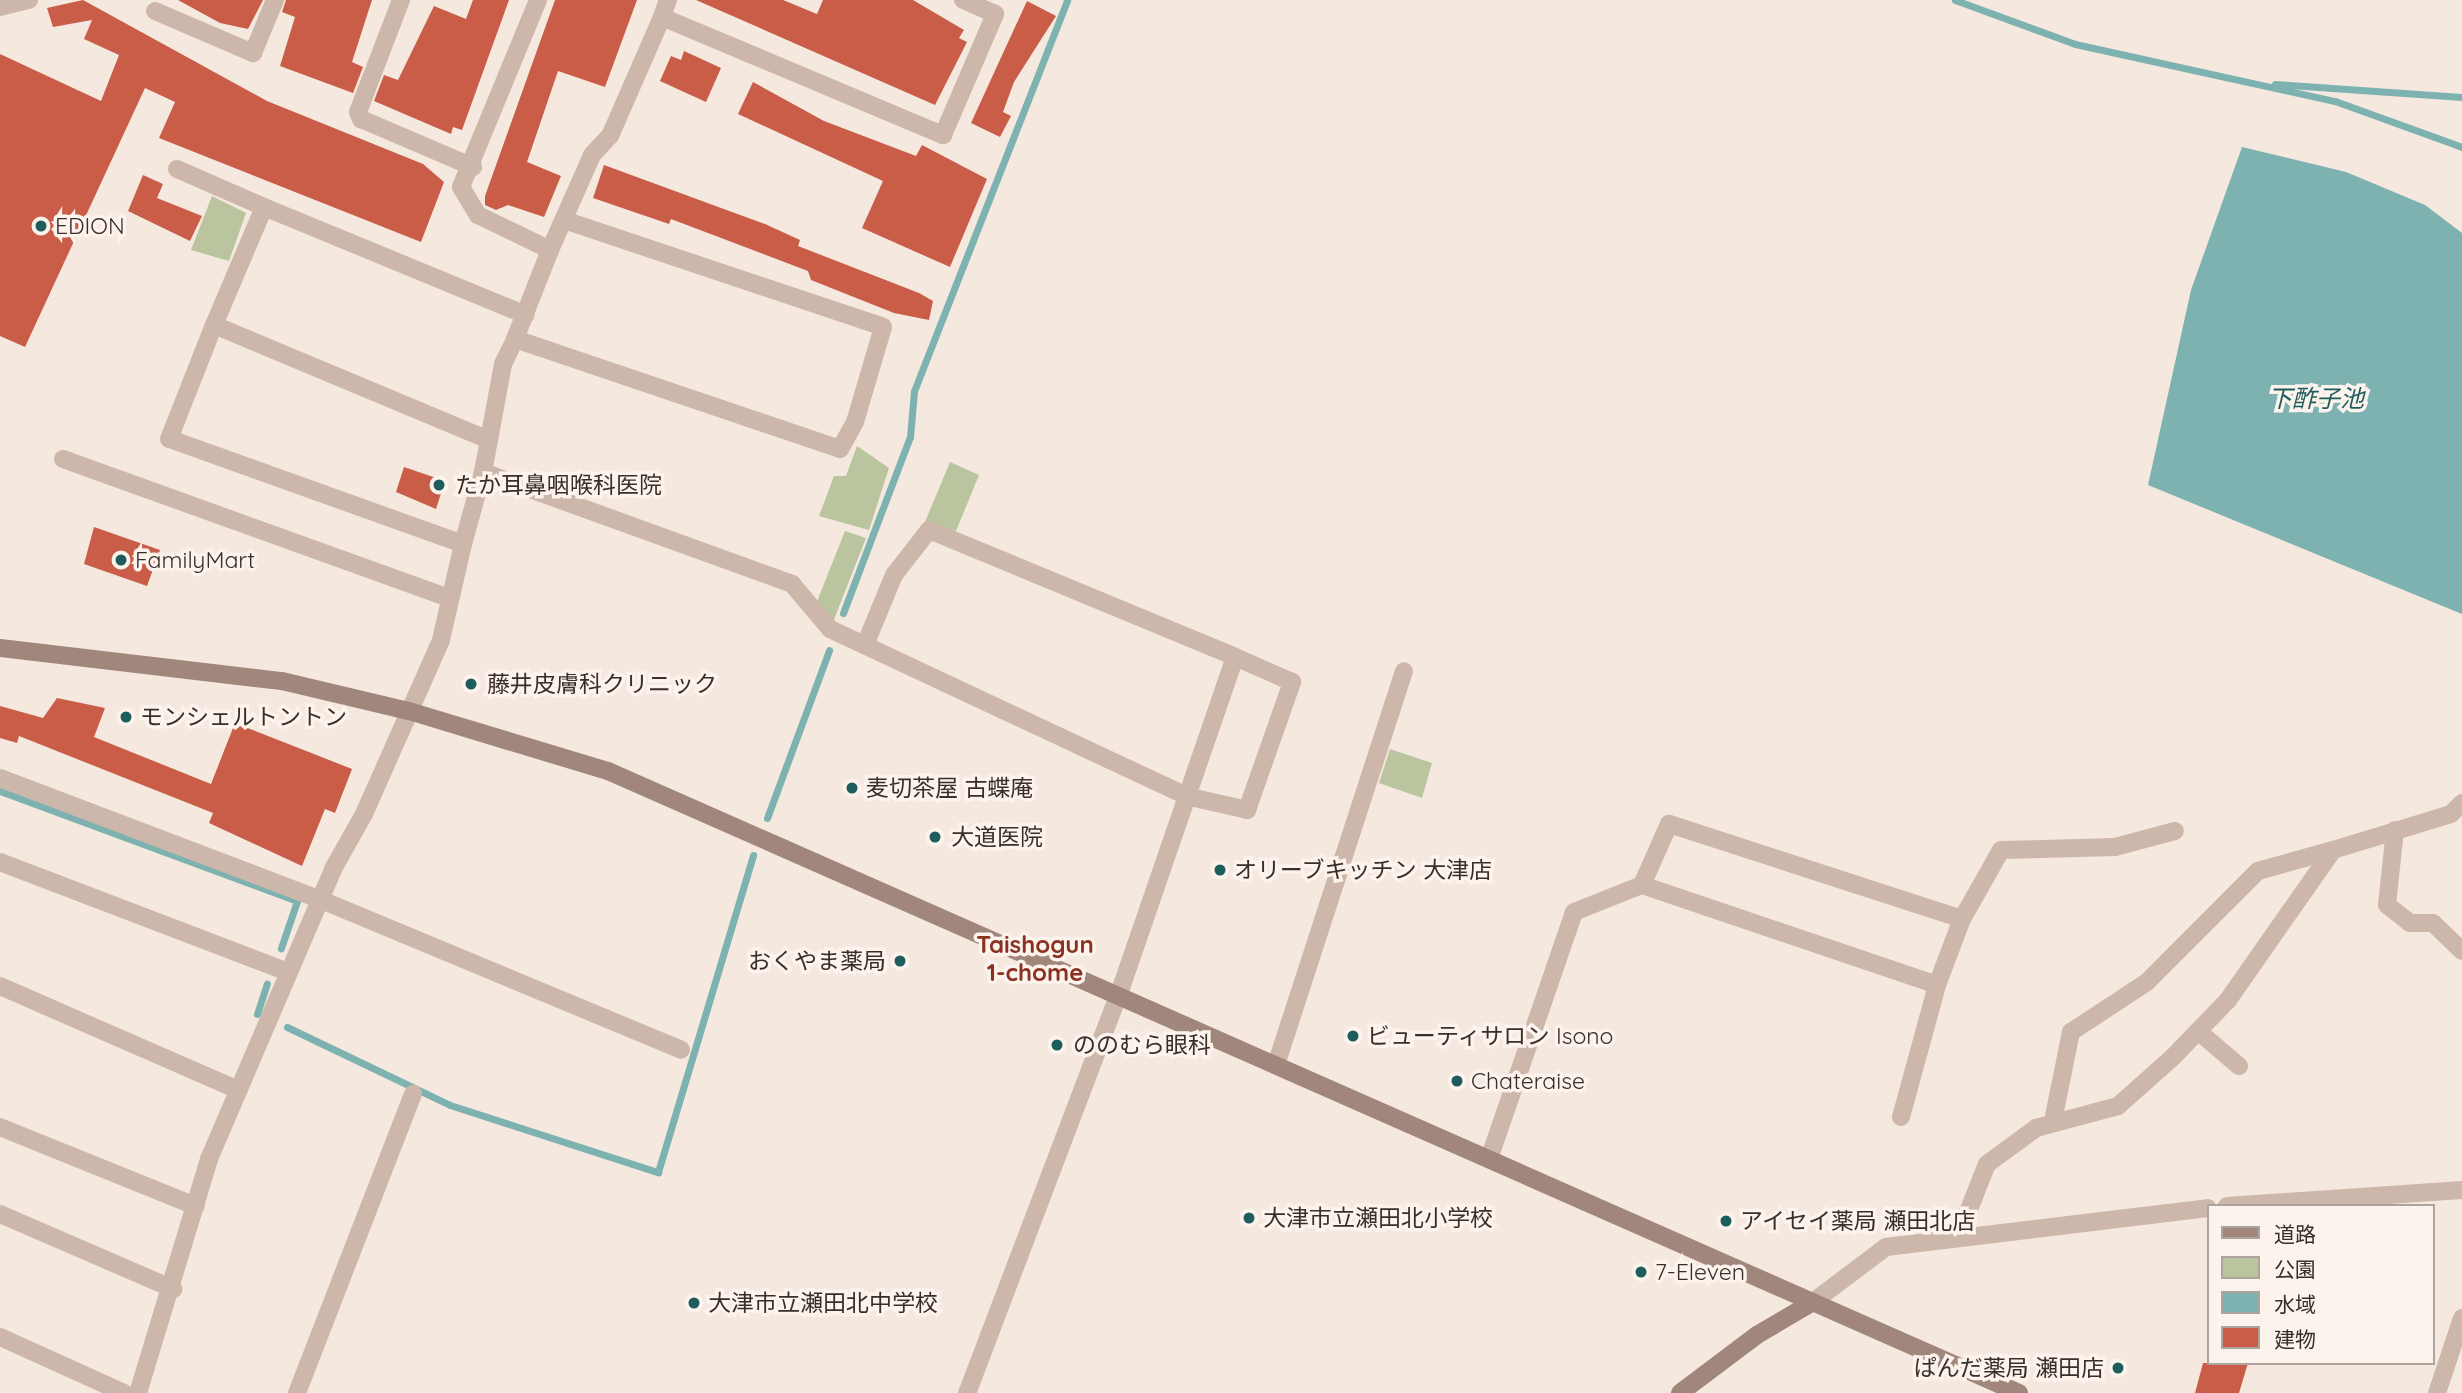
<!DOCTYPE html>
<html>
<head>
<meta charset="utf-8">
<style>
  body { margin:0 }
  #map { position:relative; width:2462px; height:1393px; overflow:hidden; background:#f4e8df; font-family:Quicksand,"Noto Sans JP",sans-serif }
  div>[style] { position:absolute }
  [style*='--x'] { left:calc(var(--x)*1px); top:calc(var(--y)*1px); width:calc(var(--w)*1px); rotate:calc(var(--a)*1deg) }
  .green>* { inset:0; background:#bac49e }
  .water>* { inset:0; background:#7db2b0 }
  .stream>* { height:7px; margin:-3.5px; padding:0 3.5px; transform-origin:3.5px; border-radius:3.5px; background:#7db2b0 }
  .building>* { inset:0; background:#c95d48 }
  .street>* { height:18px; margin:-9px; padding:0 9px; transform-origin:9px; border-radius:9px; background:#cdb7aa }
  .secondary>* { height:18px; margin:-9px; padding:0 9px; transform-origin:9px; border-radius:9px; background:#a0867b }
  .dots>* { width:19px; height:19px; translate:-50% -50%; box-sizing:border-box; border:4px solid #fbf3ec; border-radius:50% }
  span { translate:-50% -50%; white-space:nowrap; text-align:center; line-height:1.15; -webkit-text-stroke:7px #fbf3ec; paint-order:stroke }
  .poi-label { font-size:23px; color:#3a2e2a }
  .left { translate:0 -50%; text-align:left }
  .right { translate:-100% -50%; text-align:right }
  .water-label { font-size:24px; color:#1e5d5c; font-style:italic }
  .neighbourhood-label { font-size:24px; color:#8b3121; font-weight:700 }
  .legend { position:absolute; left:2207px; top:1204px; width:228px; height:161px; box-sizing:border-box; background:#fbf3ec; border:2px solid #aea49e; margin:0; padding:9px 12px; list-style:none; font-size:21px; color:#3a2e2a }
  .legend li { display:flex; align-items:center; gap:14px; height:35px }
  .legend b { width:35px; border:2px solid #aea49e }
</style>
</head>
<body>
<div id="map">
  <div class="green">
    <i style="clip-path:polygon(212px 196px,246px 213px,229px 261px,191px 250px)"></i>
    <i style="clip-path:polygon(857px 446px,889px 468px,869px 530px,819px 516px,834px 476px,846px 476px)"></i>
    <i style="clip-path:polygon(950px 462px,979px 475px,956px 531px,925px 522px)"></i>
    <i style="clip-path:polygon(845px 531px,866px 538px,833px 622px,816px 604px)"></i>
    <i style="clip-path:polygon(1390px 749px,1432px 763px,1422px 798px,1379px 783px)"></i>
  </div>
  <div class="water">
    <i style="clip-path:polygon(2242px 147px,2346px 172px,2425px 205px,2462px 233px,2462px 614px,2148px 485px,2191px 290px)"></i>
  </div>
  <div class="stream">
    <i style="--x:1955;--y:0;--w:128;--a:20.1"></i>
    <i style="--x:2075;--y:44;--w:266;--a:12.4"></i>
    <i style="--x:2335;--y:101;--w:135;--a:19.9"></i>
    <i style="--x:2275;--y:84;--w:187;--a:4"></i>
    <i style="--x:843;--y:613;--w:188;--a:-69.2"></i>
    <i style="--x:910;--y:437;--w:46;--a:-85"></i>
    <i style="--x:914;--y:391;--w:420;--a:-68.6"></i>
    <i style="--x:0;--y:791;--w:317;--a:20.3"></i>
    <i style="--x:297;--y:901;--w:50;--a:108.8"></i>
    <i style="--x:767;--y:818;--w:179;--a:-69.7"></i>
    <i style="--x:257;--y:1014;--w:32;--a:-72"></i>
    <i style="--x:287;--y:1027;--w:181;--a:25.6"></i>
    <i style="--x:450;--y:1105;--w:219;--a:17.9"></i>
    <i style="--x:658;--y:1172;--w:331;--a:-73.3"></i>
  </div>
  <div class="building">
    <i style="clip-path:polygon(83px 0,267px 101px,423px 164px,444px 182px,421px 242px,159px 138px,175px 102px,145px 88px,25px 347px,0 336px,0 54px,101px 101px,119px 55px,84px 39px,92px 20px,53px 27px,47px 8px)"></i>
    <i style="clip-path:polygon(178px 0,263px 0,248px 29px,220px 23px)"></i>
    <i style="clip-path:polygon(286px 0,372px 0,352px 62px,363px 67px,353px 93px,280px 66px,295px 17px,282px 12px)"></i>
    <i style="clip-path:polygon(473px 0,509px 0,462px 130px,453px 127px,451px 134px,374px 101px,384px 75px,398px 80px,434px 6px,466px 19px)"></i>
    <i style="clip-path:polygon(555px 0,637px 0,605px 87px,558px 71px,527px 162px,561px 176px,544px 217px,508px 205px,496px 210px,485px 205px,485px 196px)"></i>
    <i style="clip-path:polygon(696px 0,783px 0,817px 14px,823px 0,913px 0,964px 30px,959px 38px,967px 42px,935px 105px)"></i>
    <i style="clip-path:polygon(1027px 1px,1056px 16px,1014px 82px,1003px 112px,1011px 116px,1000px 137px,971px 123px)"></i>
    <i style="clip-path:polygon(684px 51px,721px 68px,706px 102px,660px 81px,671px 56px,681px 60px)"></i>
    <i style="clip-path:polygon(753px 82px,824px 121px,916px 156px,922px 145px,987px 179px,950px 267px,862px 228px,883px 181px,738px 114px)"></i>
    <i style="clip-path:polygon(604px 165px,765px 224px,800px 240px,798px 246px,919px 293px,933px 301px,929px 320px,894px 313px,811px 280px,808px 271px,671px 219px,669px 224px,593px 198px)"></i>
    <i style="clip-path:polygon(143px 175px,163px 184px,157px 198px,202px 216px,190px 241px,128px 211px)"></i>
    <i style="clip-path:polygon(404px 467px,445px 481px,436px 509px,396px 492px)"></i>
    <i style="clip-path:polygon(94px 527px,160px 550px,147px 586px,84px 564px)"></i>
    <i style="clip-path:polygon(57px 698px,105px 708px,94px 737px,211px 784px,235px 723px,352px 769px,335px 813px,325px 809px,302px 866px,209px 823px,213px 813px,19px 736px,17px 743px,0 738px,0 706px,43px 718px)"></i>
    <i style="clip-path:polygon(2203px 1363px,2248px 1363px,2239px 1393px,2195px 1393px)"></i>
  </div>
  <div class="street">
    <i style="--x:401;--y:0;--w:120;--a:111"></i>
    <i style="--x:358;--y:112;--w:8;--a:67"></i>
    <i style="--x:361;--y:119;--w:122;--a:23.2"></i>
    <i style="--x:538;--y:0;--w:202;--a:112.4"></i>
    <i style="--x:461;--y:187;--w:33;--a:59"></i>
    <i style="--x:478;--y:215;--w:80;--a:25.9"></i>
    <i style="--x:0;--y:7;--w:30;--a:-14"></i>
    <i style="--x:155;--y:11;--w:107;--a:23.2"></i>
    <i style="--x:253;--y:53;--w:57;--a:-67.5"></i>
    <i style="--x:662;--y:17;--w:18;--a:-71"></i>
    <i style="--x:177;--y:169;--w:95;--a:23.6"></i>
    <i style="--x:564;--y:220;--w:336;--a:18.5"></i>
    <i style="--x:883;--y:327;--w:99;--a:106.4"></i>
    <i style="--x:855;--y:422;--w:31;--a:119"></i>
    <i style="--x:840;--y:449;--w:343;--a:-161.3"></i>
    <i style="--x:515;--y:339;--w:96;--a:-68.5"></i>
    <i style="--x:550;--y:250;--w:104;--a:-66.1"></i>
    <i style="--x:592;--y:155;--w:26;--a:-47"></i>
    <i style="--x:610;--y:136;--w:130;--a:-66.4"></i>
    <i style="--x:662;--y:17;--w:305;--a:22.8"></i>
    <i style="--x:943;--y:135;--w:132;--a:-66.7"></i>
    <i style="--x:995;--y:14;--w:35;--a:-156"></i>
    <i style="--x:214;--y:325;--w:128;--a:-67"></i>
    <i style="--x:264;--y:207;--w:283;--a:22.4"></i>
    <i style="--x:63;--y:459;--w:411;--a:19.8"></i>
    <i style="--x:483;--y:472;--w:110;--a:-79.5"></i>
    <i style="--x:503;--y:364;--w:28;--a:-64"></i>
    <i style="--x:463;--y:544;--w:75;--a:-74.5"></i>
    <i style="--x:483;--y:472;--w:329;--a:19.9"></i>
    <i style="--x:792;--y:584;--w:59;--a:49.8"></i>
    <i style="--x:830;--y:629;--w:393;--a:25.1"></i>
    <i style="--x:1186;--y:796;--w:63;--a:12.9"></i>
    <i style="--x:1247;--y:810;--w:136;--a:-70.6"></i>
    <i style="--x:1292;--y:682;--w:62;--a:-156.3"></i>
    <i style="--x:865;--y:645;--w:76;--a:-67.5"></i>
    <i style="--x:894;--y:575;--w:57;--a:-52.1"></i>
    <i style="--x:929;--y:530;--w:331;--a:22.5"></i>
    <i style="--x:1235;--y:657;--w:359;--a:109"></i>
    <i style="--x:1118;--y:996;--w:425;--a:110.8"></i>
    <i style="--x:0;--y:778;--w:341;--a:20.8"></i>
    <i style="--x:319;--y:899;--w:392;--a:22.6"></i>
    <i style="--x:2395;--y:830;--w:75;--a:96.1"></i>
    <i style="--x:2387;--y:905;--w:29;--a:38"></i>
    <i style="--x:2410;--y:923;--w:23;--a:0"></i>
    <i style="--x:2433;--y:923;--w:40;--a:44"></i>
    <i style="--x:0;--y:862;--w:308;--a:20.9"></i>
    <i style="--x:1962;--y:919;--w:79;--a:-60.5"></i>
    <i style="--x:2001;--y:850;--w:114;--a:-1.5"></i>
    <i style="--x:2115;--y:847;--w:62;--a:-14.9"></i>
    <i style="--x:0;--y:986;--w:260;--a:23.6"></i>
    <i style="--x:2198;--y:1031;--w:54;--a:40.5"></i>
    <i style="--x:1276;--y:1065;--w:414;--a:-72"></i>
    <i style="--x:1901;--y:1117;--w:137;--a:-74.7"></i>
    <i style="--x:2053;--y:1121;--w:91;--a:-78.6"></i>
    <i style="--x:2071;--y:1032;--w:91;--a:-33.3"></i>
    <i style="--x:2147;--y:982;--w:157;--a:-45"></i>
    <i style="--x:2258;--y:871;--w:78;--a:-15.6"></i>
    <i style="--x:0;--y:1127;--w:211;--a:22"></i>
    <i style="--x:1489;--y:1159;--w:261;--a:-71"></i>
    <i style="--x:1574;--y:912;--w:73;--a:-21.7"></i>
    <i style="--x:1642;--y:885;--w:311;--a:18.7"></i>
    <i style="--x:1937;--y:985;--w:71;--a:-69.3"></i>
    <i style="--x:1962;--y:919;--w:308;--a:-162"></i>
    <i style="--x:1669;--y:824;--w:67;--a:113.9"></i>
    <i style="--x:2227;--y:1206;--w:236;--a:-3.9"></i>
    <i style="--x:0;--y:1214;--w:189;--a:23.4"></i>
    <i style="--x:1959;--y:1235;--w:76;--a:-68.5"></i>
    <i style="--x:1987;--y:1164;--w:61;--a:-36.3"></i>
    <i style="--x:2036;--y:1128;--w:85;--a:-15"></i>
    <i style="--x:2118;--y:1106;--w:74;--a:-41.7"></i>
    <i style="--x:2173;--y:1057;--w:79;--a:-46"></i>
    <i style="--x:2228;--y:1000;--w:183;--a:-55"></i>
    <i style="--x:2333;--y:850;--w:123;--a:-17"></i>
    <i style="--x:2451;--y:814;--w:16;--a:-45"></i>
    <i style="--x:1813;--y:1302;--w:91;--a:-37"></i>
    <i style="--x:1886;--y:1247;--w:324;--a:-6.9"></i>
    <i style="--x:0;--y:1337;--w:136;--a:24.3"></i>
    <i style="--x:138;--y:1393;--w:245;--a:-73.1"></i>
    <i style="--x:209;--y:1159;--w:315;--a:-66.8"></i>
    <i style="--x:333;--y:869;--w:63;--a:-60.6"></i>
    <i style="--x:364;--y:814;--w:190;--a:-66.1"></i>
    <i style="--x:441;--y:640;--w:98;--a:-77.1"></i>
    <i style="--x:463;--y:544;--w:312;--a:-160.3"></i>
    <i style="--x:169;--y:439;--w:123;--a:-68.5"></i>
    <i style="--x:214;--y:325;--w:298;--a:22.7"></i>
    <i style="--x:297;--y:1393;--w:321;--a:-68.8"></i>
    <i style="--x:2437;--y:1393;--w:79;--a:-71.6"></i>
  </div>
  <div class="secondary">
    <i style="--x:0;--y:648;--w:284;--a:6.7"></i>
    <i style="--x:282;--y:681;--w:130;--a:13.3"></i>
    <i style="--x:409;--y:711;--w:208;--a:16.8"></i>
    <i style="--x:608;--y:771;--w:1542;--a:23.79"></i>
    <i style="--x:1680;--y:1393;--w:96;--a:-37"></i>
    <i style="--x:1757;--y:1335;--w:65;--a:-30.5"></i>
  </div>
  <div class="dots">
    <i style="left:41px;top:226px;background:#1e5d5c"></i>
    <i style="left:439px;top:485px;background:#1e5d5c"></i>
    <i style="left:121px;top:560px;background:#1e5d5c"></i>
    <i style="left:471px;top:684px;background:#1e5d5c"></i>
    <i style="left:126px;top:717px;background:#1e5d5c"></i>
    <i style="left:852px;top:788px;background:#1e5d5c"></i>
    <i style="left:935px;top:837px;background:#1e5d5c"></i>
    <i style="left:1220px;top:870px;background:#1e5d5c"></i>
    <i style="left:900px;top:961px;background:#1e5d5c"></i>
    <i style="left:1353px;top:1036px;background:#1e5d5c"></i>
    <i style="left:1057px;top:1045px;background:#1e5d5c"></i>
    <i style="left:1457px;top:1081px;background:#1e5d5c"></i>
    <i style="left:1249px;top:1218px;background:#1e5d5c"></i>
    <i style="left:1726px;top:1221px;background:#1e5d5c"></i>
    <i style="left:1641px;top:1272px;background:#1e5d5c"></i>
    <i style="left:694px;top:1303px;background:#1e5d5c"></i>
    <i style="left:2118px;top:1368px;background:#1e5d5c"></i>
  </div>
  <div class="poi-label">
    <span class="left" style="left:55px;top:226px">EDION</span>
    <span class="left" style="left:455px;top:485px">たか耳鼻咽喉科医院</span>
    <span class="left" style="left:135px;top:560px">FamilyMart</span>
    <span class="left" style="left:487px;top:684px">藤井皮膚科クリニック</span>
    <span class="left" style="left:140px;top:717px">モンシェルトントン</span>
    <span class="left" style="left:866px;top:788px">麦切茶屋 古蝶庵</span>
    <span class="left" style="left:951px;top:837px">大道医院</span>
    <span class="left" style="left:1234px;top:870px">オリーブキッチン 大津店</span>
    <span class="right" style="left:886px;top:961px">おくやま薬局</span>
    <span class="left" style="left:1367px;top:1036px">ビューティサロン Isono</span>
    <span class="left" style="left:1073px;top:1045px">ののむら眼科</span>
    <span class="left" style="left:1471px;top:1081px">Chateraise</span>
    <span class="left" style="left:1263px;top:1218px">大津市立瀬田北小学校</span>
    <span class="left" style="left:1740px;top:1221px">アイセイ薬局 瀬田北店</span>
    <span class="left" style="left:1655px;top:1272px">7-Eleven</span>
    <span class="left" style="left:708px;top:1303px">大津市立瀬田北中学校</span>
    <span class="right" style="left:2104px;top:1368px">ぱんだ薬局 瀬田店</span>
  </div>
  <div class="water-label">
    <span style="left:2316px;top:399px">下酢子池</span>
  </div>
  <div class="neighbourhood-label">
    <span style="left:1035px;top:959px">Taishogun<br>1-chome</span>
  </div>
  <ul class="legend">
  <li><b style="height:9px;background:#a0867b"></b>道路</li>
  <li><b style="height:19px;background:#bac49e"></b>公園</li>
  <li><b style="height:19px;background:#7db2b0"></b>水域</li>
  <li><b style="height:19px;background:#c95d48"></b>建物</li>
  </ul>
</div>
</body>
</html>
